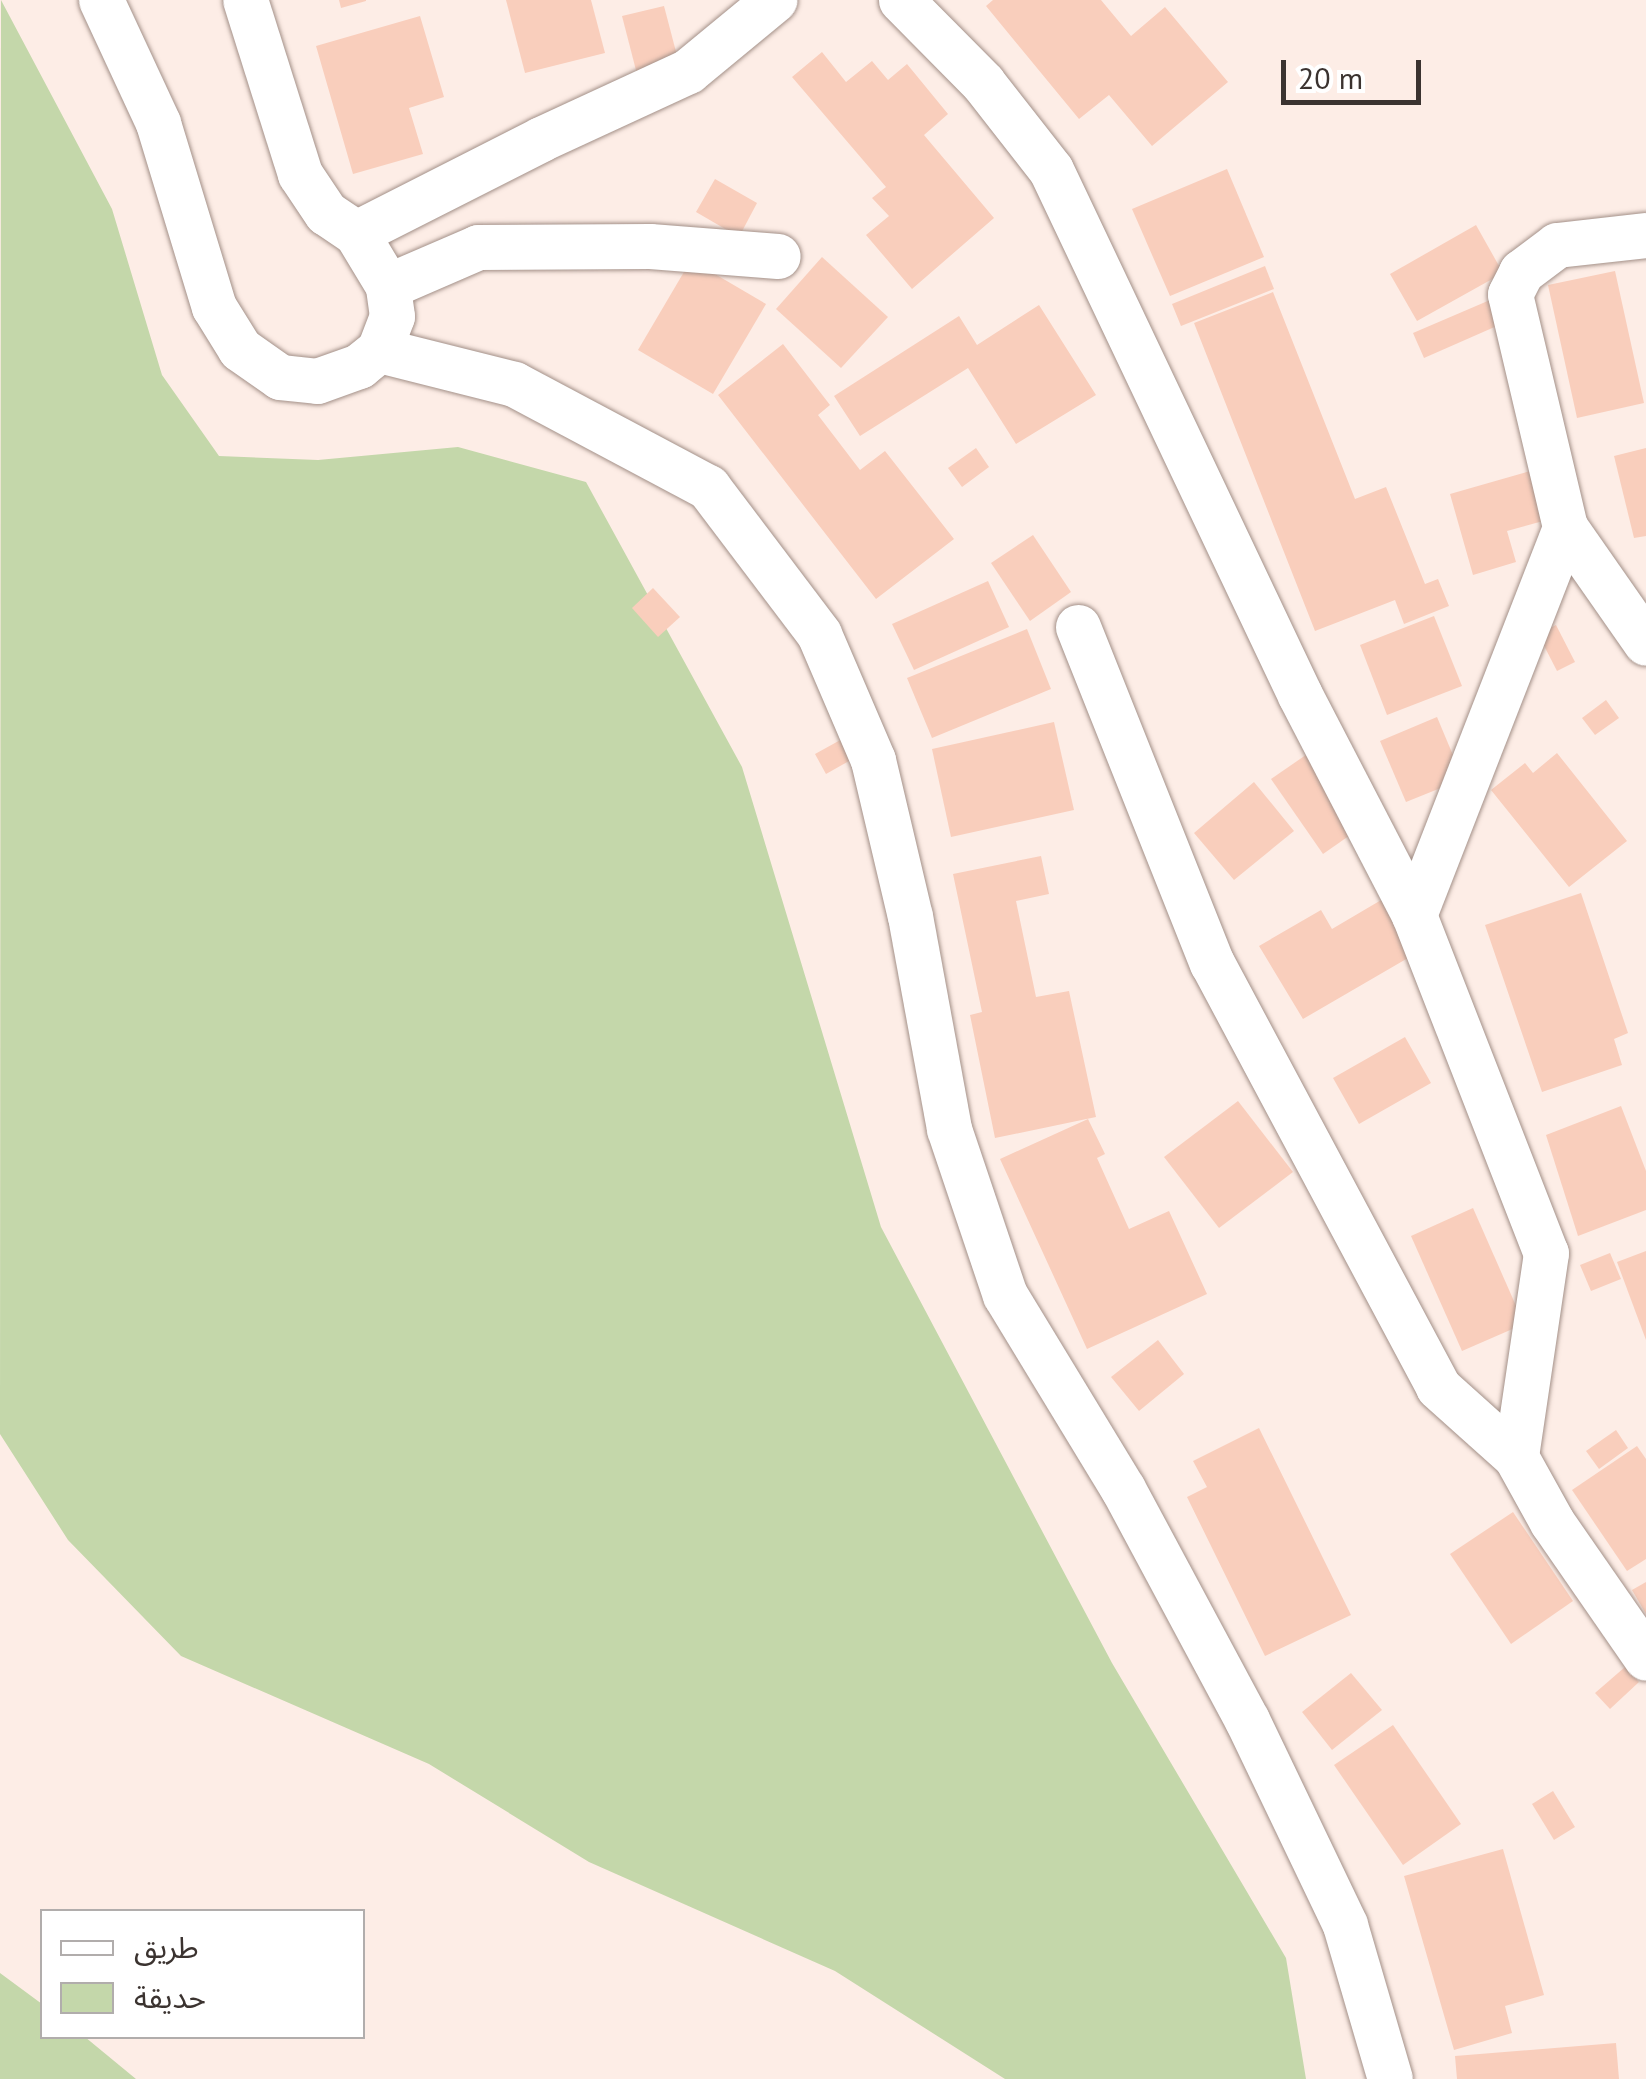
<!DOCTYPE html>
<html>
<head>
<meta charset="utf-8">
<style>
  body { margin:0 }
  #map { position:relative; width:1646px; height:2079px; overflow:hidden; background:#fdede6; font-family:"PT Sans","Noto Sans Arabic",sans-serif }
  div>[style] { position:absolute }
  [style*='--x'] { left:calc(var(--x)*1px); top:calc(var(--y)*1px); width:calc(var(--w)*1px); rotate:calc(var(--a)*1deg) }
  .green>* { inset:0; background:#c4d7aa }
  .building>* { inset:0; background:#f9cebc }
  .roads { filter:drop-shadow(0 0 2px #a39088) drop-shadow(0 0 2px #a39088) }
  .minor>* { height:45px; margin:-22.5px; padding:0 22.5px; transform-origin:22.5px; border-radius:22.5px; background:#fff }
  span { translate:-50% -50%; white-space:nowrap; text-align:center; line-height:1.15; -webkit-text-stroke:8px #fff; paint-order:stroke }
  .legend { position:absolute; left:40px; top:1909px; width:325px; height:130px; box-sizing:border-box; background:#fff; border:2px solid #b1adac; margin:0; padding:12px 18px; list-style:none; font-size:30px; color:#3b3330 }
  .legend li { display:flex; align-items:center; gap:20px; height:50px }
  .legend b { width:50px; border:2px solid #b1adac }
  .scale { position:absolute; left:1281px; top:60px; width:140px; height:45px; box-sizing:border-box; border:5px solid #3b3330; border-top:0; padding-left:12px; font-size:30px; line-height:35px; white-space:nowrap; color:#3b3330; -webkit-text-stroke:8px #fff; paint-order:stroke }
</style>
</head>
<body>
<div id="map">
  <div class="green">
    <i style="clip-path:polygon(1px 0,112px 209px,162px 375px,219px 456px,318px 460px,458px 447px,586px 482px,742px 767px,881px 1227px,1112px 1663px,1286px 1958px,1306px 2079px,1005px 2079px,835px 1971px,589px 1862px,429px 1764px,181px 1656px,68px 1540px,0 1434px)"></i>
    <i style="clip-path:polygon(0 1973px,42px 2004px,42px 2036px,85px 2037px,136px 2079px,0 2079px)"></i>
  </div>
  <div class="building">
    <i style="clip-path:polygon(339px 0,366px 0,366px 1px,341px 8px)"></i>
    <i style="clip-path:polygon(506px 0,591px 0,605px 53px,525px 73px)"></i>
    <i style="clip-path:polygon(993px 0,1101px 0,1131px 36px,1165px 7px,1228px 82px,1152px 146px,1109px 95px,1079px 119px,986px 6px)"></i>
    <i style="clip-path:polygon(664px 6px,680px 67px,638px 78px,622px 16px)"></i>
    <i style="clip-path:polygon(420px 16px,444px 97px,409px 108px,423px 154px,353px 174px,316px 46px)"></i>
    <i style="clip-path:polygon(822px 52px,846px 82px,872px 61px,888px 80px,907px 64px,948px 114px,924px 135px,994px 218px,912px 289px,866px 235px,889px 216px,872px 198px,886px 187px,792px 77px)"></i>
    <i style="clip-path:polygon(1227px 169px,1264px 257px,1170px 296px,1132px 209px)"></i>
    <i style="clip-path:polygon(715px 179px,757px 203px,739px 237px,696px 212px)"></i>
    <i style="clip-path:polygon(1476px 225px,1503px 273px,1417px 321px,1390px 274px)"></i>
    <i style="clip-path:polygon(822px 257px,888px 317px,841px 368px,776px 309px)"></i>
    <i style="clip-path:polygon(691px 260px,766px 304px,713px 394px,638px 350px)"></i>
    <i style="clip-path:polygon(1265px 266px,1274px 289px,1181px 326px,1172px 304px)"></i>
    <i style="clip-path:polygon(1615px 271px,1644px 403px,1577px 418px,1548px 285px)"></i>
    <i style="clip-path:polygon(1273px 292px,1355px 499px,1386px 487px,1425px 584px,1438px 579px,1449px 606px,1404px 624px,1395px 600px,1315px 631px,1194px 323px)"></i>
    <i style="clip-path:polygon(1504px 294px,1515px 318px,1424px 358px,1413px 333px)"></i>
    <i style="clip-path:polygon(1039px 305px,1096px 395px,1016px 444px,968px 368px,860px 436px,834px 396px,959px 316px,977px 345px)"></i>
    <i style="clip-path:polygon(783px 344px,830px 405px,818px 415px,860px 470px,885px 451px,954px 539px,876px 599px,718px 395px)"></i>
    <i style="clip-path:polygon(976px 448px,989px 467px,962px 487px,948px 468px)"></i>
    <i style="clip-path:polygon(1646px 448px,1646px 536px,1634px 538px,1614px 456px)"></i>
    <i style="clip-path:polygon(1541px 468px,1554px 518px,1507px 531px,1516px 562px,1473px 575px,1450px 494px)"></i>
    <i style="clip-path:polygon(1033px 535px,1071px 592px,1030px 621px,991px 563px)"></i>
    <i style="clip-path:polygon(988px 581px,1009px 627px,914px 670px,892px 624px)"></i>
    <i style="clip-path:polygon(653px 588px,680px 617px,658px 637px,632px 608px)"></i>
    <i style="clip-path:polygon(1434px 616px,1462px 686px,1387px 715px,1360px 645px)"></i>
    <i style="clip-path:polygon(1556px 625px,1575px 662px,1557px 671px,1538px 634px)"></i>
    <i style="clip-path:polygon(1027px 629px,1051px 689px,932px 738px,907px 678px)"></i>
    <i style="clip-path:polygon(1606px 700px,1619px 718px,1595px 735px,1582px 718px)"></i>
    <i style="clip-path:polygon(1437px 717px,1463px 779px,1406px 802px,1380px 741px)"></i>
    <i style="clip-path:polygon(1054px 722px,1074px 810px,951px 837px,932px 749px)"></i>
    <i style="clip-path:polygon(853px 733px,865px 752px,826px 774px,815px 754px)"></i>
    <i style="clip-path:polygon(1316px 748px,1356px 831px,1323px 854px,1271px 779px)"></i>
    <i style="clip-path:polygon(1557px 753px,1627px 841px,1569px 887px,1491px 790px,1525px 763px,1533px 773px)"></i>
    <i style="clip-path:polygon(1254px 782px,1294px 831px,1234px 880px,1194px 833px)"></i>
    <i style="clip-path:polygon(1041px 856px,1049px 894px,1016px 901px,1036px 997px,1069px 991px,1096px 1117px,995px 1138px,970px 1015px,982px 1012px,953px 874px)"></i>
    <i style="clip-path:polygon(1581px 893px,1628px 1033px,1614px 1039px,1622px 1065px,1542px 1092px,1485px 925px)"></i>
    <i style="clip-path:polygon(1388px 896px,1420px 951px,1303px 1019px,1259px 946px,1321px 910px,1332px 929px)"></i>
    <i style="clip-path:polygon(1405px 1037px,1431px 1083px,1359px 1124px,1333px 1078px)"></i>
    <i style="clip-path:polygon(1238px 1101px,1293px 1172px,1219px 1228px,1164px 1157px)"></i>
    <i style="clip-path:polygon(1621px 1106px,1646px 1171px,1646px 1210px,1578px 1236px,1546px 1135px)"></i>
    <i style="clip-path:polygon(1088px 1119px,1105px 1154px,1097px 1158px,1129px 1229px,1169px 1211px,1207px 1294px,1087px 1349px,1000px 1159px)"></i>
    <i style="clip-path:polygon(1473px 1208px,1524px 1324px,1462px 1351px,1411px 1236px)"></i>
    <i style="clip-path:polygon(1646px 1251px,1646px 1340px,1617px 1262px)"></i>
    <i style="clip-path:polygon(1610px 1253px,1621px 1279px,1591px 1291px,1580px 1265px)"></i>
    <i style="clip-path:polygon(1158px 1340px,1184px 1374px,1139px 1411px,1111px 1377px)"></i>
    <i style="clip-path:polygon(1259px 1428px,1351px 1615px,1265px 1656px,1187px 1497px,1207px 1487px,1193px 1461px)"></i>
    <i style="clip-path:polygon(1616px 1430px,1628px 1448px,1599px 1469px,1586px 1451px)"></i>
    <i style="clip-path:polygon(1637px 1446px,1646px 1459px,1646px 1559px,1627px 1571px,1572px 1490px)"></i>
    <i style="clip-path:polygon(1513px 1512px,1573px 1601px,1511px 1644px,1450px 1554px)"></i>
    <i style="clip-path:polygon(1646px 1582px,1646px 1614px,1632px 1590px)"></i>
    <i style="clip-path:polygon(1625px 1667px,1639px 1682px,1610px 1709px,1595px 1693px)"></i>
    <i style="clip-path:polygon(1351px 1673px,1382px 1710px,1332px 1750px,1302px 1712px)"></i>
    <i style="clip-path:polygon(1393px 1725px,1461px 1824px,1403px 1865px,1334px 1765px)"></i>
    <i style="clip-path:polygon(1553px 1791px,1575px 1827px,1554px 1840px,1532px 1804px)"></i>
    <i style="clip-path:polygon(1503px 1849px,1544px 1995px,1505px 2006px,1512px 2033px,1454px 2050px,1404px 1876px)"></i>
    <i style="clip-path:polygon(1616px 2043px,1619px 2079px,1457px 2079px,1455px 2056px)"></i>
  </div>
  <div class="roads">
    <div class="minor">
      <i style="--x:101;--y:0;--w:136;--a:65.1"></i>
      <i style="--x:158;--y:123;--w:192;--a:73.1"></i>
      <i style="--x:214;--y:307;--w:49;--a:58.2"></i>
      <i style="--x:240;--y:349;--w:49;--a:35"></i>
      <i style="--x:280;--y:377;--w:37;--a:6"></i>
      <i style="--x:317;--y:381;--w:45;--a:-19.7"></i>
      <i style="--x:359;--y:366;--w:26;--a:-39"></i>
      <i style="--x:379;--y:350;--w:36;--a:-69"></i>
      <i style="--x:392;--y:316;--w:30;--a:-98"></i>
      <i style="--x:388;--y:286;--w:62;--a:-121.1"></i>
      <i style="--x:356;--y:233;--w:36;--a:-146"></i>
      <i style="--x:326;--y:213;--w:47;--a:-123.7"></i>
      <i style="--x:300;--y:174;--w:182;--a:-107.5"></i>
      <i style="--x:901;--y:0;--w:117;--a:45.3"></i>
      <i style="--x:983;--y:83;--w:110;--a:52"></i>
      <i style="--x:1051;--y:170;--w:581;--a:64.63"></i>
      <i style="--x:1300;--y:695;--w:248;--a:62.6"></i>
      <i style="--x:1414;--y:915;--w:363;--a:68.7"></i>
      <i style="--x:1546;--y:1253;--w:206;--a:98.4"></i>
      <i style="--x:356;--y:233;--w:208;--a:-26.9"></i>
      <i style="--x:541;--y:139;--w:162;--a:-24.8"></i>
      <i style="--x:688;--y:71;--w:112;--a:-39.5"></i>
      <i style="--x:388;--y:286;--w:98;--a:-23.4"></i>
      <i style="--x:478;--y:247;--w:172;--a:-0.3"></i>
      <i style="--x:650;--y:246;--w:128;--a:4.5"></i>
      <i style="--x:379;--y:350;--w:139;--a:14.1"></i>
      <i style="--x:514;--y:384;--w:220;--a:28"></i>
      <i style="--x:708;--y:487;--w:184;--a:52.9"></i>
      <i style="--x:819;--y:634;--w:137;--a:66.8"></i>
      <i style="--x:873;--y:760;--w:160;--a:76.7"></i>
      <i style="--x:910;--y:916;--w:217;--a:79.6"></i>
      <i style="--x:949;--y:1129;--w:175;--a:71.4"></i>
      <i style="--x:1005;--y:1295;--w:227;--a:58.7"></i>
      <i style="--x:1123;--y:1489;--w:262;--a:61.8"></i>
      <i style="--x:1247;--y:1720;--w:227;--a:64.4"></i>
      <i style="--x:1345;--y:1925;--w:160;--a:73.7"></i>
      <i style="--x:1565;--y:527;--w:141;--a:55.1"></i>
      <i style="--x:1078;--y:627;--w:362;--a:68.3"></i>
      <i style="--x:1212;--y:963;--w:480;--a:61.9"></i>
      <i style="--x:1438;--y:1387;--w:105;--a:41.9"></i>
      <i style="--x:1516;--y:1457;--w:74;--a:61"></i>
      <i style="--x:1552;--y:1522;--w:165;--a:55.3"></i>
      <i style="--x:1414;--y:915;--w:416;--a:-68.7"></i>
      <i style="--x:1565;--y:527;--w:239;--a:-103.3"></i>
      <i style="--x:1510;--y:294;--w:25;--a:-63"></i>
      <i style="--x:1521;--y:272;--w:45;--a:-36.9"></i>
      <i style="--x:1557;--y:245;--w:90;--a:-6.4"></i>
    </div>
  </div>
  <ul class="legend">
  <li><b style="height:12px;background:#fff"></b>طريق</li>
  <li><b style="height:28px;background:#c4d7aa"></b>حديقة</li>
  </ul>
  <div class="scale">20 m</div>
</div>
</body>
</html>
